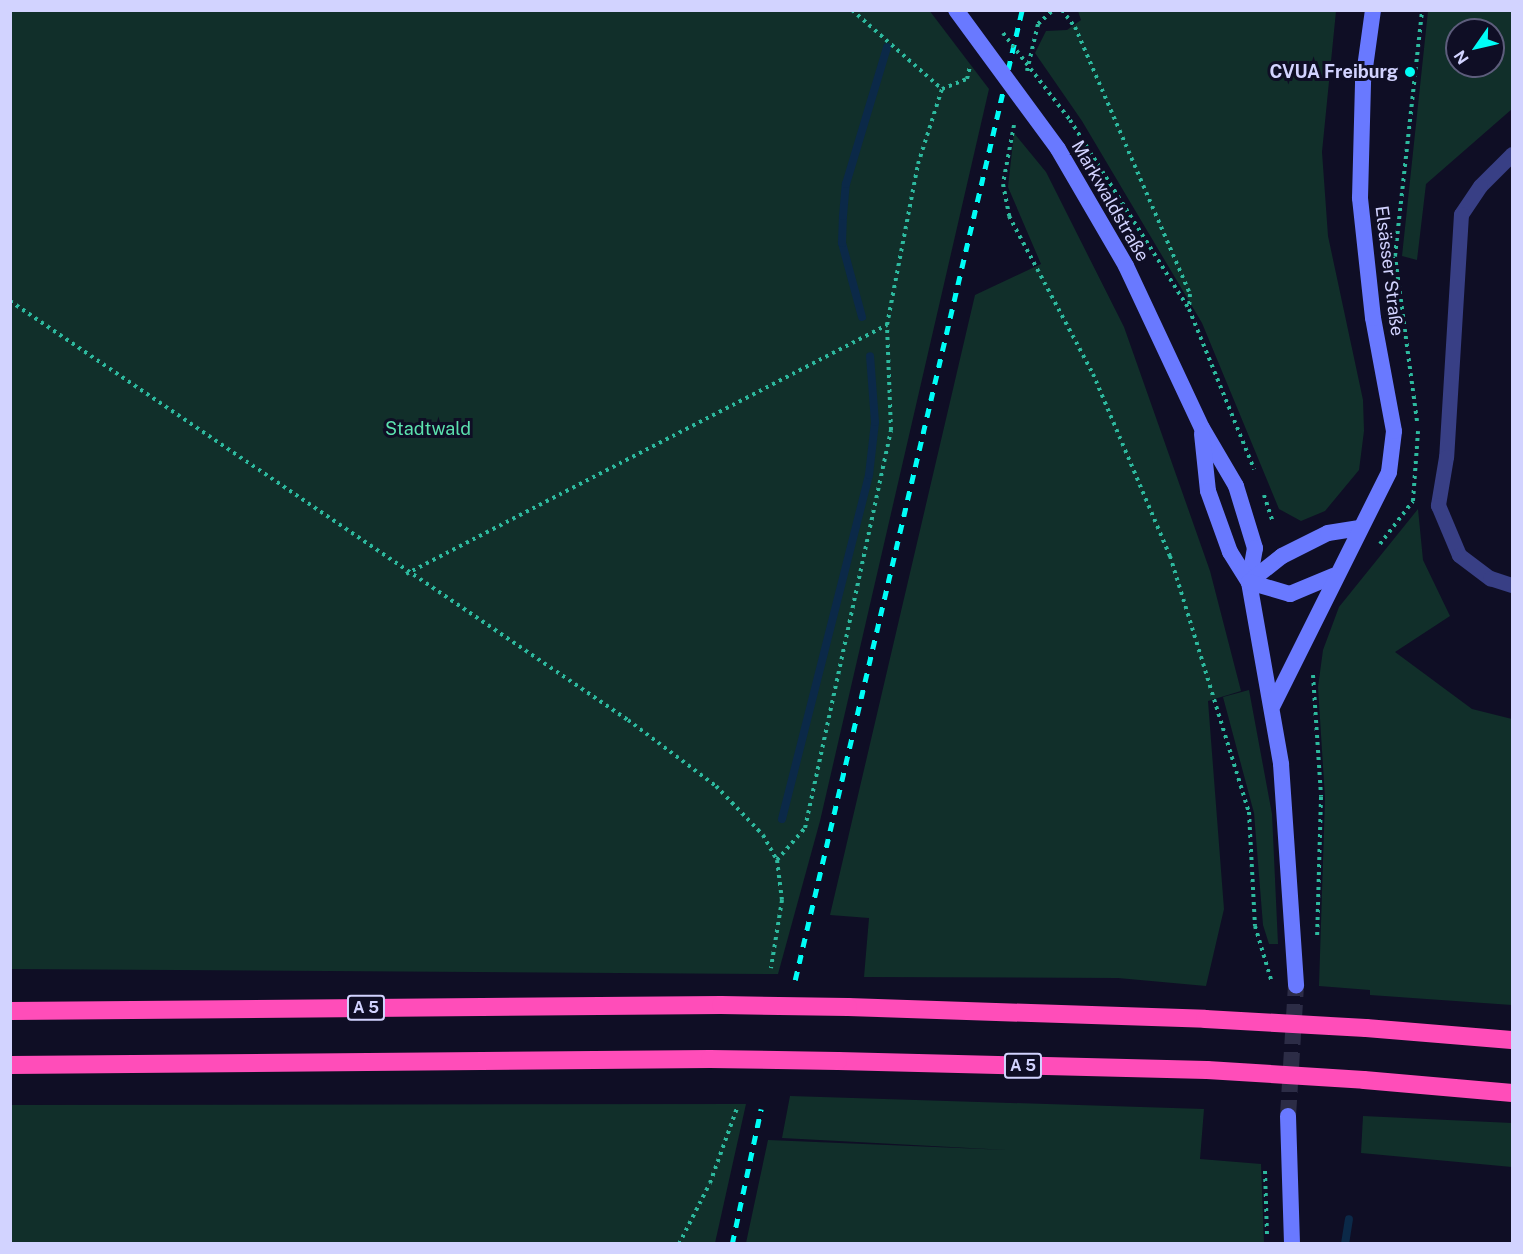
<!DOCTYPE html>
<html>
<head>
<meta charset="utf-8">
<style>
  body { margin:0 }
  #map { position:relative; width:1523px; height:1254px; overflow:hidden; background:#0f0e25; font-family:"Public Sans",sans-serif }
  div>[style] { position:absolute }
  [style*='--x'] { left:calc(var(--x)*1px); top:calc(var(--y)*1px); width:calc(var(--w)*1px); rotate:calc(var(--a)*1deg) }
  .green>* { inset:0; background:#112f2a }
  .stream>* { height:8px; margin:-4px; padding:0 4px; transform-origin:4px; border-radius:4px; background:#0b2948 }
  .secondary-tunnel>* { height:16px; margin-top:-8px; transform-origin:0; background:repeating-linear-gradient(90deg,#2c2c46 0 16px,transparent 0 24px) }
  .path>* { height:4px; margin-top:-2px; transform-origin:0; background:repeating-linear-gradient(90deg,#2db99e 0 3px,transparent 0 7.5px) }
  .service>* { height:15px; margin:-7.5px; padding:0 7.5px; transform-origin:7.5px; border-radius:7.5px; background:#383f85 }
  .secondary>* { height:16px; margin:-8px; padding:0 8px; transform-origin:8px; border-radius:8px; background:#6979ff }
  .motorway>* { height:18px; margin:-9px; padding:0 9px; transform-origin:9px; border-radius:9px; background:#ff4db9 }
  .rail>* { height:4.5px; margin-top:-2.25px; transform-origin:0; background:repeating-linear-gradient(90deg,#00fdf6 0 9px,transparent 0 17px) }
  .path-bridge>* { height:4px; margin-top:-2px; transform-origin:0; background:repeating-linear-gradient(90deg,#2db99e 0 3px,transparent 0 7.5px) }
  .secondary-bridge>* { height:16px; margin:-8px; padding:0 8px; transform-origin:8px; border-radius:8px; background:#6979ff }
  .motorway-bridge>* { height:18px; margin:-9px; padding:0 9px; transform-origin:9px; border-radius:9px; background:#ff4db9 }
  .dots>* { width:16px; height:16px; translate:-50% -50%; box-sizing:border-box; border:3px solid #0f0e25; border-radius:50% }
  span { translate:-50% -50%; white-space:nowrap; text-align:center; line-height:1.15; -webkit-text-stroke:6px #0f0e25; paint-order:stroke }
  .shield-label span { padding:2px 4px; background:#0f0e25; border:2px solid; border-radius:4px; -webkit-text-stroke-width:0 }
  .shield-label { font-size:16px; color:#d2d3ff; font-weight:700 }
  .poi-label { font-size:18px; color:#d2d3ff; font-weight:700 }
  .right { translate:-100% -50%; text-align:right }
  .street-label { font-size:18px; color:#d2d3ff }
  .park-label { font-size:18px; color:#5ce2af }
  .frame { position:absolute; inset:0; border:12px solid #d2d3ff; pointer-events:none }
  .north { position:absolute; left:1445px; top:18px; width:60px; height:60px; box-sizing:border-box; background:#0f0e25; border:2px solid #5d5d7c; border-radius:50%; rotate:236deg; font-size:16px; font-weight:700; line-height:24px; text-align:center; color:#d2d3ff }
  .north::after { content:''; display:block; margin:auto; width:21px; height:27px; background:#00fdf6; clip-path:polygon(50% 0,100% 100%,50% 72%,0 100%) }
</style>
</head>
<body>
<div id="map">
  <div class="green">
    <i style="clip-path:polygon(929px 10px,989px 89px,820px 821px,778px 974px,11px 969px,11px 11px)"></i>
    <i style="clip-path:polygon(1078px 11px,1336px 11px,1322px 152px,1328px 236px,1363px 400px,1364px 431px,1359px 470px,1325px 511px,1301px 521px,1279px 509px,1202px 323px,1082px 121px,1035px 53px,1046px 31px,1067px 30px,1081px 20px)"></i>
    <i style="clip-path:polygon(evenodd,1428px 11px,1512px 11px,1512px 109px,1426px 184px,1417px 260px,1402px 256px,1428px 11px,1457px 30px,1493px 30px,1493px 66px,1457px 66px,1457px 30px)"></i>
    <i style="clip-path:polygon(1014px 133px,1046px 172px,1124px 327px,1210px 571px,1241px 691px,1208px 701px,1224px 909px,1206px 986px,1118px 978px,864px 977px,869px 918px,830px 915px,975px 295px,1041px 264px,1008px 187px)"></i>
    <i style="clip-path:polygon(1418px 509px,1423px 560px,1450px 616px,1395px 652px,1472px 709px,1512px 719px,1512px 1005px,1370px 995px,1370px 990px,1319px 986px,1325px 798px,1318px 687px,1323px 650px,1339px 607px)"></i>
    <i style="clip-path:polygon(1249px 690px,1272px 814px,1278px 944px,1269px 944px,1263px 925px,1254px 813px,1223px 697px)"></i>
    <i style="clip-path:polygon(790px 1096px,1204px 1109px,1200px 1159px,1261px 1164px,1264px 1243px,746px 1243px,768px 1140px,1007px 1150px,782px 1138px)"></i>
    <i style="clip-path:polygon(746px 1104px,715px 1243px,11px 1243px,11px 1105px)"></i>
    <i style="clip-path:polygon(1363px 1116px,1512px 1123px,1512px 1167px,1361px 1153px)"></i>
  </div>
  <div class="stream">
    <i style="--x:862;--y:317;--w:77;--a:-105.1"></i>
    <i style="--x:842;--y:243;--w:27;--a:-88"></i>
    <i style="--x:843;--y:216;--w:32;--a:-85"></i>
    <i style="--x:846;--y:184;--w:143;--a:-73.3"></i>
    <i style="--x:782;--y:819;--w:355;--a:-75.8"></i>
    <i style="--x:869;--y:475;--w:53;--a:-83.5"></i>
    <i style="--x:875;--y:422;--w:66;--a:-94.3"></i>
    <i style="--x:1345;--y:1244;--w:25;--a:-81"></i>
  </div>
  <div class="secondary-tunnel">
    <i style="--x:1288;--y:1116;--w:131;--a:-86.5"></i>
  </div>
  <div class="path">
    <i style="--x:852;--y:10;--w:120;--a:41.3"></i>
    <i style="--x:1062;--y:10;--w:21;--a:53"></i>
    <i style="--x:1075;--y:27;--w:291;--a:66.7"></i>
    <i style="--x:1190;--y:294;--w:15;--a:94"></i>
    <i style="--x:1027;--y:71;--w:48;--a:-76.8"></i>
    <i style="--x:1038;--y:24;--w:21;--a:-43"></i>
    <i style="--x:1070;--y:120;--w:223;--a:57.8"></i>
    <i style="--x:1189;--y:309;--w:173;--a:67.9"></i>
    <i style="--x:1014;--y:125;--w:60;--a:100.6"></i>
    <i style="--x:1003;--y:184;--w:33;--a:79"></i>
    <i style="--x:1009;--y:216;--w:179;--a:62"></i>
    <i style="--x:1093;--y:374;--w:198;--a:67.1"></i>
    <i style="--x:1170;--y:556;--w:268;--a:72.9"></i>
    <i style="--x:1249;--y:812;--w:114;--a:87"></i>
    <i style="--x:1255;--y:926;--w:59;--a:73.4"></i>
    <i style="--x:10;--y:301;--w:747;--a:34.14"></i>
    <i style="--x:628;--y:720;--w:110;--a:36.9"></i>
    <i style="--x:716;--y:786;--w:68;--a:46.2"></i>
    <i style="--x:763;--y:835;--w:29;--a:61"></i>
    <i style="--x:777;--y:860;--w:40;--a:82.9"></i>
    <i style="--x:782;--y:900;--w:69;--a:99.2"></i>
    <i style="--x:1417;--y:421;--w:166;--a:-97.6"></i>
    <i style="--x:1395;--y:256;--w:247;--a:-83.7"></i>
    <i style="--x:1264;--y:495;--w:26;--a:72"></i>
    <i style="--x:1380;--y:544;--w:54;--a:-52.5"></i>
    <i style="--x:1413;--y:501;--w:70;--a:-85.9"></i>
    <i style="--x:406;--y:574;--w:542;--a:-27.37"></i>
    <i style="--x:1313;--y:675;--w:122;--a:86.2"></i>
    <i style="--x:1321;--y:797;--w:140;--a:91.6"></i>
    <i style="--x:777;--y:860;--w:43;--a:-48.8"></i>
    <i style="--x:805;--y:828;--w:407;--a:-77.8"></i>
    <i style="--x:891;--y:430;--w:105;--a:-92.2"></i>
    <i style="--x:887;--y:325;--w:164;--a:-79.1"></i>
    <i style="--x:918;--y:164;--w:79;--a:-72.3"></i>
    <i style="--x:942;--y:89;--w:27;--a:-22"></i>
    <i style="--x:967;--y:79;--w:13;--a:-77"></i>
    <i style="--x:1265;--y:1171;--w:64;--a:88.2"></i>
    <i style="--x:679;--y:1244;--w:68;--a:-63.1"></i>
    <i style="--x:710;--y:1183;--w:80;--a:-70.2"></i>
  </div>
  <div class="service">
    <i style="--x:1512;--y:154;--w:45;--a:135"></i>
    <i style="--x:1480;--y:186;--w:34;--a:124"></i>
    <i style="--x:1461;--y:214;--w:243;--a:93.5"></i>
    <i style="--x:1446;--y:457;--w:49;--a:99.5"></i>
    <i style="--x:1438;--y:505;--w:54;--a:67.2"></i>
    <i style="--x:1459;--y:555;--w:39;--a:37"></i>
    <i style="--x:1490;--y:578;--w:23;--a:18"></i>
  </div>
  <div class="secondary">
    <i style="--x:1058;--y:149;--w:135;--a:59.8"></i>
    <i style="--x:1126;--y:266;--w:179;--a:64.9"></i>
    <i style="--x:1202;--y:428;--w:67;--a:59.6"></i>
    <i style="--x:1236;--y:486;--w:65;--a:73"></i>
    <i style="--x:1255;--y:548;--w:35;--a:100"></i>
    <i style="--x:1249;--y:582;--w:185;--a:80"></i>
    <i style="--x:1281;--y:764;--w:222;--a:86.1"></i>
    <i style="--x:1202;--y:434;--w:57;--a:84"></i>
    <i style="--x:1208;--y:491;--w:65;--a:70.2"></i>
    <i style="--x:1230;--y:552;--w:36;--a:58"></i>
    <i style="--x:1249;--y:582;--w:42;--a:-38.2"></i>
    <i style="--x:1282;--y:556;--w:51;--a:-26.6"></i>
    <i style="--x:1328;--y:533;--w:32;--a:-9"></i>
    <i style="--x:1249;--y:582;--w:43;--a:16.3"></i>
    <i style="--x:1290;--y:594;--w:47;--a:-22.7"></i>
    <i style="--x:1273;--y:705;--w:260;--a:-63.5"></i>
    <i style="--x:1389;--y:472;--w:41;--a:-83"></i>
    <i style="--x:1394;--y:431;--w:115;--a:-100.5"></i>
    <i style="--x:1373;--y:318;--w:121;--a:-96.2"></i>
    <i style="--x:1360;--y:198;--w:116;--a:-88.5"></i>
    <i style="--x:1363;--y:82;--w:73;--a:-82.1"></i>
    <i style="--x:1288;--y:1116;--w:128;--a:88.2"></i>
  </div>
  <div class="motorway">
    <i style="--x:848;--y:1007;--w:357;--a:1.9"></i>
    <i style="--x:10;--y:1011;--w:711;--a:-0.48"></i>
    <i style="--x:1366;--y:1028;--w:146;--a:4.7"></i>
    <i style="--x:838;--y:1061;--w:369;--a:1.4"></i>
    <i style="--x:10;--y:1065;--w:700;--a:-0.49"></i>
    <i style="--x:1364;--y:1080;--w:149;--a:5"></i>
  </div>
  <div class="rail">
    <i style="--x:795;--y:980;--w:996;--a:-76.83"></i>
    <i style="--x:732;--y:1244;--w:138;--a:-77.9"></i>
  </div>
  <div class="path-bridge">
    <i style="--x:1003;--y:33;--w:110;--a:52.4"></i>
  </div>
  <div class="secondary-bridge">
    <i style="--x:956;--y:10;--w:172;--a:53.7"></i>
  </div>
  <div class="motorway-bridge">
    <i style="--x:721;--y:1005;--w:127;--a:0.9"></i>
    <i style="--x:1205;--y:1019;--w:161;--a:3.2"></i>
    <i style="--x:710;--y:1059;--w:128;--a:0.9"></i>
    <i style="--x:1207;--y:1070;--w:157;--a:3.6"></i>
  </div>
  <div class="dots">
    <i style="left:1410px;top:72px;background:#00fdf6"></i>
  </div>
  <div class="shield-label">
    <span style="left:366px;top:1008px">A 5</span>
    <span style="left:1023px;top:1066px">A 5</span>
  </div>
  <div class="poi-label">
    <span class="right" style="left:1398px;top:72px">CVUA Freiburg</span>
  </div>
  <div class="street-label">
    <span style="left:1110px;top:201px;rotate:60deg">Markwaldstraße</span>
    <span style="left:1389px;top:271px;rotate:83deg">Elsässer Straße</span>
  </div>
  <div class="park-label">
    <span style="left:428px;top:429px">Stadtwald</span>
  </div>
  <div class="frame"></div>
  <div class="north">N</div>
</div>
</body>
</html>
